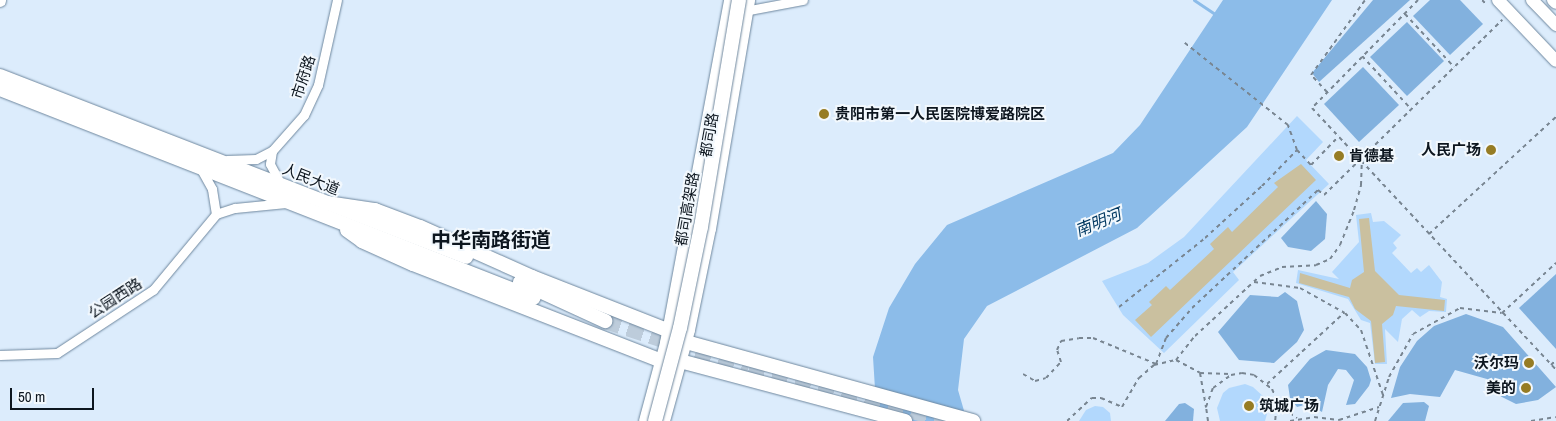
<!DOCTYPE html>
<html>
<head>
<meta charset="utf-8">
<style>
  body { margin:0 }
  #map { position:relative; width:1556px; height:421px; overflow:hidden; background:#dcecfc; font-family:"Archivo Narrow","Noto Sans SC",sans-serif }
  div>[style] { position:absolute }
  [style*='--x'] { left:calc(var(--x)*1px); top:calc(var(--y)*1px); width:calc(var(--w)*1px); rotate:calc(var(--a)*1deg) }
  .green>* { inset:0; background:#b2d8fd }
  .forest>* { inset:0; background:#82b1de }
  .water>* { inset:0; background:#8cbce9 }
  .stream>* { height:3px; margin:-1.5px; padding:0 1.5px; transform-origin:1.5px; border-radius:1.5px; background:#8cbce9 }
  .building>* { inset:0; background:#cac09f }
  .highway-tunnel>* { height:16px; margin-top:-8px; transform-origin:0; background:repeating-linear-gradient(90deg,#bdccdb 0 16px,transparent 0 24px) }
  .path>* { height:2px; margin-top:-1px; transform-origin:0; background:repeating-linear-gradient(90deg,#788591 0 4px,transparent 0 8px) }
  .roads { filter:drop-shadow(0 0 1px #6e879e) drop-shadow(0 0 1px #6e879e) }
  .street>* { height:9px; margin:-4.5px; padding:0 4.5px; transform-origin:4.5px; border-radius:4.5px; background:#fff }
  .secondary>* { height:12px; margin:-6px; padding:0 6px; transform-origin:6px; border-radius:6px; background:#fff }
  .primary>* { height:14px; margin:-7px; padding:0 7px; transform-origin:7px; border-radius:7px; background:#fff }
  .bridges { filter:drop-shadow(0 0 1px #6e879e) drop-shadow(0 0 1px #6e879e) }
  .primary-bridge>* { height:14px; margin:-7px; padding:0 7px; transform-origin:7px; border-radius:7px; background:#fff }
  .dots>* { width:14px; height:14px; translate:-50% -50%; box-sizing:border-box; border:2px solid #f2f8fd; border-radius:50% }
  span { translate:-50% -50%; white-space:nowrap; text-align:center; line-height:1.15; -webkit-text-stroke:4px #f2f8fd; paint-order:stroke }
  .street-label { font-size:15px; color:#0d161f }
  .poi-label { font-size:15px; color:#0d161f; font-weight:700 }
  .left { translate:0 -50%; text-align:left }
  .right { translate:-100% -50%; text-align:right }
  .water-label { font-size:16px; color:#003861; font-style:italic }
  .district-label { font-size:20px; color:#0d161f; font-weight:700 }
  .scale { position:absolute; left:10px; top:388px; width:84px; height:22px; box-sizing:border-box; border:2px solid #0d161f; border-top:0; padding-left:6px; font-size:15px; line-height:18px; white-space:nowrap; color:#0d161f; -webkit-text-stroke:4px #f2f8fd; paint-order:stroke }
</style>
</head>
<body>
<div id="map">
  <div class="green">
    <i style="clip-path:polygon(1297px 116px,1323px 142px,1306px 160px,1329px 184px,1233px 272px,1239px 280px,1164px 353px,1123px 315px,1102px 281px,1148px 263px,1184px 237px)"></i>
    <i style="clip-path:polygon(1371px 213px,1373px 222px,1384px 221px,1401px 235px,1393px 243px,1397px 248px,1392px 253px,1411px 273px,1417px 268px,1421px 272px,1429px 265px,1442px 282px,1440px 297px,1447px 299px,1446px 312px,1429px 311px,1420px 317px,1412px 310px,1402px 319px,1398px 342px,1385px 329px,1387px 364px,1375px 364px,1370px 323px,1361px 320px,1348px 299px,1296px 283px,1298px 270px,1339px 279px,1332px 272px,1359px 242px,1356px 215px)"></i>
    <i style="clip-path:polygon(1245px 384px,1253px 387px,1265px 398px,1267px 414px,1265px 421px,1220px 421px,1217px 408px,1223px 393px,1229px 388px)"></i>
    <i style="clip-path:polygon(1095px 406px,1103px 407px,1110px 413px,1111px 421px,1079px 421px,1086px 410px)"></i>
  </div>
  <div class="forest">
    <i style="clip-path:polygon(1373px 0,1410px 0,1319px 82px,1312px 73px)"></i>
    <i style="clip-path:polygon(1430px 0,1460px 0,1483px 24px,1450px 55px,1413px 16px)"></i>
    <i style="clip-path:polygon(1407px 22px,1444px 61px,1407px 96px,1370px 57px)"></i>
    <i style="clip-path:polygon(1363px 67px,1399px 105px,1359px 142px,1324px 104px)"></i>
    <i style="clip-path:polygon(1316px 201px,1327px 214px,1325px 239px,1311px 251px,1288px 247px,1281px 238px)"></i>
    <i style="clip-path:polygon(1556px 274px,1556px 349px,1519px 308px)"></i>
    <i style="clip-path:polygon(1285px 292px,1297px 301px,1300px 314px,1304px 330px,1297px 342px,1274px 363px,1239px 360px,1218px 332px,1250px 295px,1278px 297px)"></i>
    <i style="clip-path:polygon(1466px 314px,1503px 327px,1556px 387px,1538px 400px,1516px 404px,1492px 392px,1487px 379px,1455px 370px,1440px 397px,1410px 394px,1391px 398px,1400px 367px,1417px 341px,1434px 326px)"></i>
    <i style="clip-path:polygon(1326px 350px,1355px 354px,1367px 367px,1371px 380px,1369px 386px,1355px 404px,1346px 405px,1354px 380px,1346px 370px,1338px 369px,1328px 385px,1322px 412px,1308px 404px,1297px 407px,1290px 398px,1288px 385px,1310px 359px)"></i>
    <i style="clip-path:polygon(1424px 402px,1429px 406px,1425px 421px,1388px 421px,1403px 403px)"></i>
    <i style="clip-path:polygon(1185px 403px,1194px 409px,1193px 421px,1165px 421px,1179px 404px)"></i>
  </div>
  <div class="water">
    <i style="clip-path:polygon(1223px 0,1332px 0,1247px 127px,1137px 228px,987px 306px,964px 339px,958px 390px,967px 421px,877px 421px,873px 357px,889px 308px,915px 264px,947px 225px,1113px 153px,1140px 125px)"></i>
  </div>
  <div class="stream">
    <i style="--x:1194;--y:0;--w:27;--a:34"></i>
  </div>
  <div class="building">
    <i style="clip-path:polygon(1301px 164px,1316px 180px,1151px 337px,1135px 320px,1152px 305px,1149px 302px,1166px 286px,1170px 290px,1214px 249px,1210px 244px,1228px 227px,1232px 232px,1278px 187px,1274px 183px)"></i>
    <i style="clip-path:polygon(1369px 218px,1375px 271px,1399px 295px,1445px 300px,1444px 311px,1396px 306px,1393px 315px,1382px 324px,1385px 362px,1375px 363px,1371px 321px,1355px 309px,1349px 297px,1299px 283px,1300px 273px,1350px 288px,1352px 280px,1364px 272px,1359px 219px)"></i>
  </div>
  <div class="highway-tunnel">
    <i style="--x:605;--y:321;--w:151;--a:18.1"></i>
    <i style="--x:749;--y:368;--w:207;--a:14.8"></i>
  </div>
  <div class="path">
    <i style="--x:1418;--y:0;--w:151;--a:134.5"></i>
    <i style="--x:1312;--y:108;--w:358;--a:47"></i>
    <i style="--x:1482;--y:0;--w:6;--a:45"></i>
    <i style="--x:1405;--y:14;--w:72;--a:47.2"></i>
    <i style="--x:1362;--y:56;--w:72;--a:47.2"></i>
    <i style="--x:1327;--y:92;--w:23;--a:-133"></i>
    <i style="--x:1311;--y:75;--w:92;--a:-54.2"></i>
    <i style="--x:1297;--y:150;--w:21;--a:47"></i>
    <i style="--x:1311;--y:165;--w:40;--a:-46"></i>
    <i style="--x:1429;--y:234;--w:173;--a:-42.7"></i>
    <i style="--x:1254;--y:282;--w:46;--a:7.4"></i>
    <i style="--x:1300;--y:288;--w:51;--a:29.1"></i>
    <i style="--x:1345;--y:313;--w:23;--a:47"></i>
    <i style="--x:1361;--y:330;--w:69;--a:71.3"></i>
    <i style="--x:1119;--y:307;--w:110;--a:-38.7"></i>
    <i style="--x:1205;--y:238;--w:77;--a:-42.4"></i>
    <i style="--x:1262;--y:186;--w:50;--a:-45.8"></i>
    <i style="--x:1297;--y:150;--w:27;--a:-110"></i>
    <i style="--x:1288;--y:125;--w:132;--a:-141.5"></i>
    <i style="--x:1176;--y:360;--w:31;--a:-52"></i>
    <i style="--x:1195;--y:336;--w:88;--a:-42.7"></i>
    <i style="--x:1260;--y:276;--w:24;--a:-22"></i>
    <i style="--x:1282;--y:267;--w:34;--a:-3"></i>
    <i style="--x:1316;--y:265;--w:15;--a:-23"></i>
    <i style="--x:1330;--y:259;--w:17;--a:-54"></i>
    <i style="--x:1340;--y:245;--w:38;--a:-68"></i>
    <i style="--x:1354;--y:210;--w:26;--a:-74"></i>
    <i style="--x:1361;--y:185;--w:24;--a:-88"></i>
    <i style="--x:1551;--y:365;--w:7;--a:-45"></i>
    <i style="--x:1200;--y:373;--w:30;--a:2"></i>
    <i style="--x:1023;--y:374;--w:14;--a:30"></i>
    <i style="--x:1035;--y:381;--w:11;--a:-15"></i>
    <i style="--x:1046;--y:378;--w:22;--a:-47"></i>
    <i style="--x:1061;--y:362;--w:13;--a:-108"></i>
    <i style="--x:1057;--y:350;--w:10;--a:-66"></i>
    <i style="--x:1061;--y:341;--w:18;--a:-9"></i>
    <i style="--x:1079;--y:338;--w:14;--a:0"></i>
    <i style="--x:1093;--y:338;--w:68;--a:22.4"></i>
    <i style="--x:1156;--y:364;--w:28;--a:-69"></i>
    <i style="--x:1166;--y:338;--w:40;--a:-49"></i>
    <i style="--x:1192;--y:308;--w:173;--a:-43.1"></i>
    <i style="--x:1318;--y:190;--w:8;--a:40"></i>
    <i style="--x:1324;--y:195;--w:250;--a:-44.5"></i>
    <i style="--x:1267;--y:384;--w:105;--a:-42.7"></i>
    <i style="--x:1277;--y:403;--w:25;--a:37"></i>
    <i style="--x:1067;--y:421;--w:34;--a:-43"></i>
    <i style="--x:1092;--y:398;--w:9;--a:0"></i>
    <i style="--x:1101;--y:398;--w:23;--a:23"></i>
    <i style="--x:1122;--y:407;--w:34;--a:-60"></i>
    <i style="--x:1139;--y:378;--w:20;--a:-41"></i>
    <i style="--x:1154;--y:365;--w:23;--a:-13"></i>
    <i style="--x:1176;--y:360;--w:27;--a:28"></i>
    <i style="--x:1200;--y:373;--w:35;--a:80"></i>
    <i style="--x:1208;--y:421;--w:14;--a:-98"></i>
    <i style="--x:1206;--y:407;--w:20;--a:-70"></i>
    <i style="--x:1213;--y:388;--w:22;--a:-36"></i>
    <i style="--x:1231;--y:375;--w:11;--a:-10"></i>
    <i style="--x:1242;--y:373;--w:12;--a:9"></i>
    <i style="--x:1254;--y:375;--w:23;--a:38"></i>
    <i style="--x:1272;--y:389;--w:12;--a:66"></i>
    <i style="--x:1277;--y:400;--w:21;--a:95"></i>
    <i style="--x:1290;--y:421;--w:24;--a:-9"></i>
    <i style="--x:1314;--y:417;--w:25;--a:7"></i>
    <i style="--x:1339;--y:420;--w:42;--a:-18"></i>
    <i style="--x:1375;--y:421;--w:46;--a:-72.3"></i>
    <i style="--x:1389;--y:377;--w:49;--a:-60.8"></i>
    <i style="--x:1413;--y:334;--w:54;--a:-29"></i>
    <i style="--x:1460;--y:308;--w:42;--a:6.8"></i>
    <i style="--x:1502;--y:313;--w:74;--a:-42.8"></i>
    <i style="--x:1531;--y:421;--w:25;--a:-9"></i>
  </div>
  <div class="roads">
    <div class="street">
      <i style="--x:744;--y:11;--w:60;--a:-10.6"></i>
      <i style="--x:272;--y:151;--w:48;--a:-48.4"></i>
      <i style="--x:304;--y:115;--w:33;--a:-65"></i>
      <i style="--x:318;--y:85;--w:87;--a:-77.4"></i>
      <i style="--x:227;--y:160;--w:29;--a:-2"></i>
      <i style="--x:256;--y:159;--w:18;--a:-27"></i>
      <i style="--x:272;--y:151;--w:13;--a:99"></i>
      <i style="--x:270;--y:164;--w:21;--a:62"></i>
      <i style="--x:201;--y:169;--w:23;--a:61"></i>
      <i style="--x:212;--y:189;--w:25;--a:81"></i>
      <i style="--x:216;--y:214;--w:20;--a:-18"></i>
      <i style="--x:235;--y:208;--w:51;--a:-5.6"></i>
      <i style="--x:0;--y:355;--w:57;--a:-2"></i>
      <i style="--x:57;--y:353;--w:115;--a:-33.3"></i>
      <i style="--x:153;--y:290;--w:99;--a:-50.3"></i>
    </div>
    <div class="secondary">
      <i style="--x:1498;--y:0;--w:84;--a:46.4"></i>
      <i style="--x:1532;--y:0;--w:35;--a:46"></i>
      <i style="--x:1553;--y:0;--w:4;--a:45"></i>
      <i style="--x:0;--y:1;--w:1;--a:-90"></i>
      <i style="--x:645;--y:421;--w:81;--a:-74.9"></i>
      <i style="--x:666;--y:343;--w:349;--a:-79.4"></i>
      <i style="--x:664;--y:421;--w:94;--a:-74.6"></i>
      <i style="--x:689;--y:330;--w:103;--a:-78.3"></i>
      <i style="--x:710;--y:229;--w:232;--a:-80.3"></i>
    </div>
    <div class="primary">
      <i style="--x:0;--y:76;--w:500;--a:21.2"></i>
      <i style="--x:0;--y:89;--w:573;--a:21.37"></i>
      <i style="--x:327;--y:203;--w:49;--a:8.3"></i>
      <i style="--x:375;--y:210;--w:48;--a:20.7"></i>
      <i style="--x:420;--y:227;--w:123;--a:24.1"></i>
      <i style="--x:532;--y:277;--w:145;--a:21.4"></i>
      <i style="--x:667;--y:330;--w:22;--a:32"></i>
      <i style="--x:686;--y:342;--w:298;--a:15.4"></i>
      <i style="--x:347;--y:230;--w:19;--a:36"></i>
      <i style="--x:362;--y:241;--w:56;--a:24.3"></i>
      <i style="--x:413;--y:264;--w:267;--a:21.3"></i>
      <i style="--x:662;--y:361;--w:18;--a:0"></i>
      <i style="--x:680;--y:361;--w:233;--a:14.9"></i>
      <i style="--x:520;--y:282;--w:94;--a:24.6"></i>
    </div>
  </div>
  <div class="bridges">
    <div class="primary-bridge">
      <i style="--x:655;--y:421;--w:96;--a:-75"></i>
      <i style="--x:680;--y:328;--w:103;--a:-78.3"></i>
      <i style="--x:701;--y:227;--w:230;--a:-80.5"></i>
    </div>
  </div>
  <div class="dots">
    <i style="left:824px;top:114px;background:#967c24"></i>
    <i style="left:1491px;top:150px;background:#967c24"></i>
    <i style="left:1339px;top:156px;background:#967c24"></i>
    <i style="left:1529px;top:363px;background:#967c24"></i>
    <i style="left:1526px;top:388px;background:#967c24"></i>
    <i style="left:1249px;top:406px;background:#967c24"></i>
  </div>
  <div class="street-label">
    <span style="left:303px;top:77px;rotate:-72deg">市府路</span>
    <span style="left:709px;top:135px;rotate:-80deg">都司路</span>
    <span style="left:311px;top:179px;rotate:22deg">人民大道</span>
    <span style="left:687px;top:209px;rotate:-80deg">都司高架路</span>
    <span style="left:115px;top:298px;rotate:-33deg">公园西路</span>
  </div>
  <div class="poi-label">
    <span class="left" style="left:835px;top:114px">贵阳市第一人民医院博爱路院区</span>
    <span class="right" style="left:1481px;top:150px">人民广场</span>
    <span class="left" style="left:1349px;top:156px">肯德基</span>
    <span class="right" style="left:1519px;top:363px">沃尔玛</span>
    <span class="right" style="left:1516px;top:388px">美的</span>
    <span class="left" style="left:1259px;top:406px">筑城广场</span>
  </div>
  <div class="water-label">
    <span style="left:1098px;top:222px;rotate:-22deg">南明河</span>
  </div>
  <div class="district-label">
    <span style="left:491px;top:239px">中华南路街道</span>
  </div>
  <div class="scale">50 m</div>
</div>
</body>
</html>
